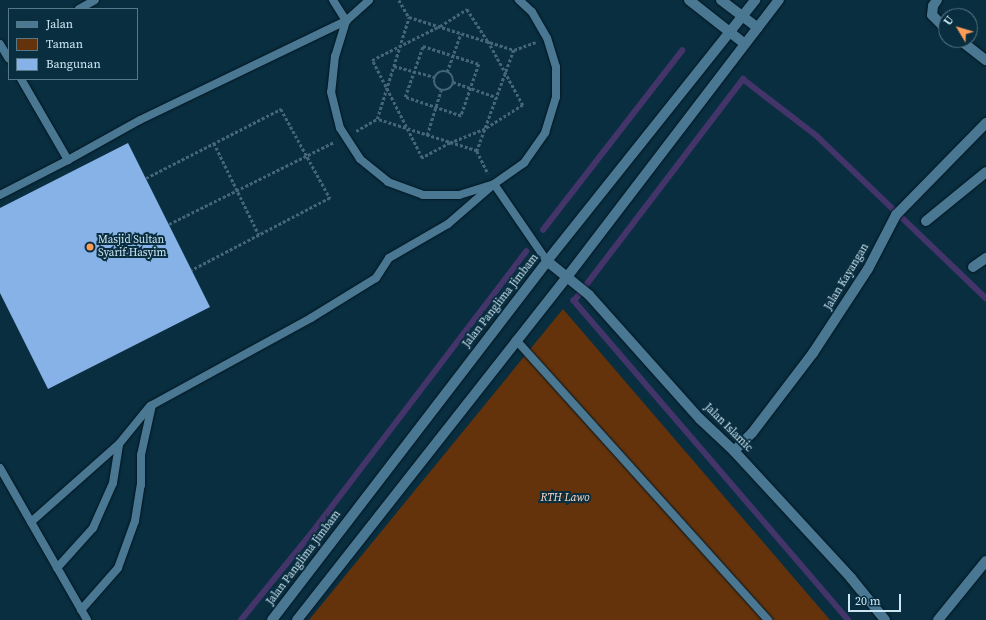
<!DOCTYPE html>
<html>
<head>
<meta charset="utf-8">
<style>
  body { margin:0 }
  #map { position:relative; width:986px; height:620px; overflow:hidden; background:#092e3f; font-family:"Source Serif 4",serif }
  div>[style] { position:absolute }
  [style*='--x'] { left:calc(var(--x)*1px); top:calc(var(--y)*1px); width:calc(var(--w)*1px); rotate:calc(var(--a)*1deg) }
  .green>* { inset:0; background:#64330b }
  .stream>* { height:5.5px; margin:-2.75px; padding:0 2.75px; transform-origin:2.75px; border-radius:2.75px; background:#43346a }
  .building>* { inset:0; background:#87b2e8 }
  .path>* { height:2.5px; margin-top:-1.25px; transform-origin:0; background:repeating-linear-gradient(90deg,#456676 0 3px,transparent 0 5px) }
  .path>.ring { margin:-1.25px; padding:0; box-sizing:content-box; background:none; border:2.5px solid #456676; border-radius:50% }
  .roads { filter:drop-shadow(0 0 1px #001521) drop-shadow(0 0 1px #001521) }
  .lane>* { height:8px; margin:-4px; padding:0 4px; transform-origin:4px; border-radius:4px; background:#4a7892 }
  .street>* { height:10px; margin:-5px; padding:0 5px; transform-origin:5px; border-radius:5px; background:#4a7892 }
  .secondary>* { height:10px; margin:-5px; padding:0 5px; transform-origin:5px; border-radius:5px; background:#4a7892 }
  .dots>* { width:11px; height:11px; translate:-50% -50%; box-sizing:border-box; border:2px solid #092e3f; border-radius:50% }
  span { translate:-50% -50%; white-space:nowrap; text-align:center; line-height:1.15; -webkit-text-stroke:4px #092e3f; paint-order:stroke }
  .poi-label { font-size:11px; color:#cde6f4 }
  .left { translate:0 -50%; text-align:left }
  .street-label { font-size:11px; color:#cde6f4 }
  .park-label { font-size:11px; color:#ffdcc6; font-style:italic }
  .legend { position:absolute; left:8px; top:8px; width:130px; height:72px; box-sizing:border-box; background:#092e3f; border:1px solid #577887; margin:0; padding:5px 7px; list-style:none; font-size:12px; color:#cde6f4 }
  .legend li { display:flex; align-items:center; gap:8px; height:20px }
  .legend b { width:20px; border:1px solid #577887 }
  .north { position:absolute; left:938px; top:8px; width:40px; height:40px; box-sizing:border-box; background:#092e3f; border:1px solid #577887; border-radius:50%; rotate:308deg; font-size:11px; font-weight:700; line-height:16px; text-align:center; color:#cde6f4 }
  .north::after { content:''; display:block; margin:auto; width:14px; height:18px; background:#fd9c57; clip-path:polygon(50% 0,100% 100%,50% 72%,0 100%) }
  .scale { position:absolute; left:848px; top:594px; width:53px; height:18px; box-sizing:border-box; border:2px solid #cde6f4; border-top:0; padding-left:5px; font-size:12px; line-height:14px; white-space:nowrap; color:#cde6f4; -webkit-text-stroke:3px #092e3f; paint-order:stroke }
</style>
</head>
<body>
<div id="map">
  <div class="green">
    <i style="clip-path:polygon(563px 309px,830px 620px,309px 620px)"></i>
  </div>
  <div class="stream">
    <i style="--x:543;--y:230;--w:227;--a:-52.2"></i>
    <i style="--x:241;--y:620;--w:111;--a:-50.9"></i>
    <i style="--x:311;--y:534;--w:355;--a:-52.7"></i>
    <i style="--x:848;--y:620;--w:421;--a:-130.7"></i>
    <i style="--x:574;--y:301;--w:279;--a:-52.7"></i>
    <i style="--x:743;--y:79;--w:93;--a:37.6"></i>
    <i style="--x:817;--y:136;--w:234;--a:43.8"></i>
  </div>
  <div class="building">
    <i style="clip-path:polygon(128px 143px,210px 307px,48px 389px,0 293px,0 208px)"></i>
  </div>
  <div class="path">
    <i style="--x:399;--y:0;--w:20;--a:60"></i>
    <i style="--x:467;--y:9;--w:38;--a:57"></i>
    <i style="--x:488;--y:41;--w:73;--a:61.3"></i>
    <i style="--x:523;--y:105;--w:45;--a:147.7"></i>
    <i style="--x:485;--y:129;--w:38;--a:158"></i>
    <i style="--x:450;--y:143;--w:32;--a:152"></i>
    <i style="--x:422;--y:158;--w:110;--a:-117"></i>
    <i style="--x:372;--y:60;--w:76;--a:-26.6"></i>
    <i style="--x:440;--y:26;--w:32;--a:-32"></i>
    <i style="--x:423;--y:46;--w:59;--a:17.8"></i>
    <i style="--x:479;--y:64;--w:55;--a:109.1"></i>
    <i style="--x:461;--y:116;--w:59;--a:-161.3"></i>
    <i style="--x:405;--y:97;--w:54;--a:-70.6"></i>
    <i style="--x:514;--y:50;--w:23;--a:-20"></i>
    <i style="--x:394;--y:66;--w:42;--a:15"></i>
    <i class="ring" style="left:434px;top:71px;width:17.5px;height:17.5px"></i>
    <i style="--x:447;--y:72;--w:41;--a:-70.3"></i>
    <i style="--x:453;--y:82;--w:46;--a:19.2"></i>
    <i style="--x:356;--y:131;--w:24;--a:-30"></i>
    <i style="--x:377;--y:119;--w:107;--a:-72.6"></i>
    <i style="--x:409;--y:17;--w:110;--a:17.4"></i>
    <i style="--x:514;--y:50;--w:108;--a:110.1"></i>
    <i style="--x:477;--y:151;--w:105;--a:-162.3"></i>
    <i style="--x:427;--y:135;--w:47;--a:-72.7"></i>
    <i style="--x:214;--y:143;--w:102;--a:63.9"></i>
    <i style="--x:477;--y:151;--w:25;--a:64"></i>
    <i style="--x:146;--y:178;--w:152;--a:-27.1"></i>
    <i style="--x:281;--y:109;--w:102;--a:61.2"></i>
    <i style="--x:330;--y:198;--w:156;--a:152.4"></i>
    <i style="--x:169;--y:224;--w:184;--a:-26.4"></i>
  </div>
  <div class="roads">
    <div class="lane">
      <i style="--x:333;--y:0;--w:25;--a:58"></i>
      <i style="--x:79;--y:9;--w:18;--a:-29"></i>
      <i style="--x:346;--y:21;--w:37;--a:107"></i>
      <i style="--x:335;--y:56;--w:36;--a:96"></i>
      <i style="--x:331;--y:92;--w:37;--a:76"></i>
      <i style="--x:340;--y:128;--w:37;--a:57"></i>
      <i style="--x:360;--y:159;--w:36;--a:39"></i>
      <i style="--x:388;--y:182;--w:37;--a:20"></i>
      <i style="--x:423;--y:195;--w:36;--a:0"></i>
      <i style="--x:459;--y:195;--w:37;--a:-17"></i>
      <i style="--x:494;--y:184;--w:37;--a:-35"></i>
      <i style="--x:524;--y:163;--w:37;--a:-55"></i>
      <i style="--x:545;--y:133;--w:38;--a:-73"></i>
      <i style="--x:556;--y:97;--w:30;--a:-90"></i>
      <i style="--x:556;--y:67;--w:30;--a:-107"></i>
      <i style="--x:547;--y:38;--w:30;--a:-120"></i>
      <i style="--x:532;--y:12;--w:18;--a:-137"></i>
      <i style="--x:0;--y:44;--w:17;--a:59"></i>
      <i style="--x:21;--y:79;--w:94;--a:59.9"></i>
      <i style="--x:68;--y:160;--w:82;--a:-29.1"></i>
      <i style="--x:140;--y:120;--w:229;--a:-25.7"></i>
      <i style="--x:346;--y:21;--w:31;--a:-42"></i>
      <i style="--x:0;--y:195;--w:76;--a:-27.2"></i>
      <i style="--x:516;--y:340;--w:377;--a:48"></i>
      <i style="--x:0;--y:468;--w:175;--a:60.2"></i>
      <i style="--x:31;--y:522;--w:118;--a:-41.6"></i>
      <i style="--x:57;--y:568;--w:54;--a:-48"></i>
      <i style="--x:93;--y:528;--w:49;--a:-66"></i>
      <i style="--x:113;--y:483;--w:39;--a:-81"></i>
      <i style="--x:119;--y:444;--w:49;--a:-50.8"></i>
      <i style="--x:81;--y:610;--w:56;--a:-48.6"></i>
      <i style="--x:118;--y:568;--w:50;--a:-70.1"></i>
      <i style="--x:135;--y:521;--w:36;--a:-81"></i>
      <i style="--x:141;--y:485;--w:30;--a:-90"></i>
      <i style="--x:141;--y:455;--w:51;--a:-77.6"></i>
      <i style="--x:152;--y:405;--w:181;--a:-28.7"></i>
      <i style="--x:311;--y:318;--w:76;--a:-31.6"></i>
      <i style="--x:376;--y:278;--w:24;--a:-57"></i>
      <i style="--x:389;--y:258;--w:68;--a:-30"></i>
      <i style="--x:448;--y:224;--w:61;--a:-41"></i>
      <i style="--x:494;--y:184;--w:93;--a:55.5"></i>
    </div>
    <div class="street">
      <i style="--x:937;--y:0;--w:7;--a:124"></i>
      <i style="--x:933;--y:6;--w:9;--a:96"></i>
      <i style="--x:932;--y:15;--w:20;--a:45"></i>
      <i style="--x:960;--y:40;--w:33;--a:38"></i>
      <i style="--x:926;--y:221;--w:77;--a:-39.2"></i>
      <i style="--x:547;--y:261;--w:54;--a:39"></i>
      <i style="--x:589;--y:295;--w:166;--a:48.2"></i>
      <i style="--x:700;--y:419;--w:47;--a:43.3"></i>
      <i style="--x:734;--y:451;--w:173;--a:47.3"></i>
      <i style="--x:851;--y:578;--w:54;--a:51"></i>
      <i style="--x:973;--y:267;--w:16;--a:-35"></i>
      <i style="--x:734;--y:451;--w:25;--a:-45"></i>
      <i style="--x:752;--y:433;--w:101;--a:-52.7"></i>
      <i style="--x:813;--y:353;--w:100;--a:-56.8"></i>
      <i style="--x:868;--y:269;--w:61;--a:-62.6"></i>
      <i style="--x:896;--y:215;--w:129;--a:-45.6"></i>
      <i style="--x:938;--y:620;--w:76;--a:-50.9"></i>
    </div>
    <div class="secondary">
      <i style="--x:689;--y:0;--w:71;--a:38.2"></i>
      <i style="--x:721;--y:0;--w:46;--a:37.1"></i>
      <i style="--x:272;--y:620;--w:452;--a:-52.5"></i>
      <i style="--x:547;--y:261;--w:334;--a:-51.4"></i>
      <i style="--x:297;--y:620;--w:437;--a:-51.8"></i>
      <i style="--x:567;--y:277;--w:349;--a:-52.6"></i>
    </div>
  </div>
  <div class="dots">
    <i style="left:90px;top:247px;background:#fd9c57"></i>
  </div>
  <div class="poi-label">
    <span class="left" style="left:98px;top:247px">Masjid Sultan<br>Syarif Hasyim</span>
  </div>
  <div class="street-label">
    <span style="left:847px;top:277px;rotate:-59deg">Jalan Kayangan</span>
    <span style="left:501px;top:301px;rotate:-52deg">Jalan Panglima Jimbam</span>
    <span style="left:728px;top:428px;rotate:45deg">Jalan Islamic</span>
    <span style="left:304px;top:558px;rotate:-53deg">Jalan Panglima Jimbam</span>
  </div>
  <div class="park-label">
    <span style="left:565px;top:498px">RTH Lawo</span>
  </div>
  <ul class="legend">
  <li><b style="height:5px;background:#4a7892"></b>Jalan</li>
  <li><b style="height:11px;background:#64330b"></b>Taman</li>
  <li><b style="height:11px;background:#87b2e8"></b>Bangunan</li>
  </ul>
  <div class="north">U</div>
  <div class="scale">20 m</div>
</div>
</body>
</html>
